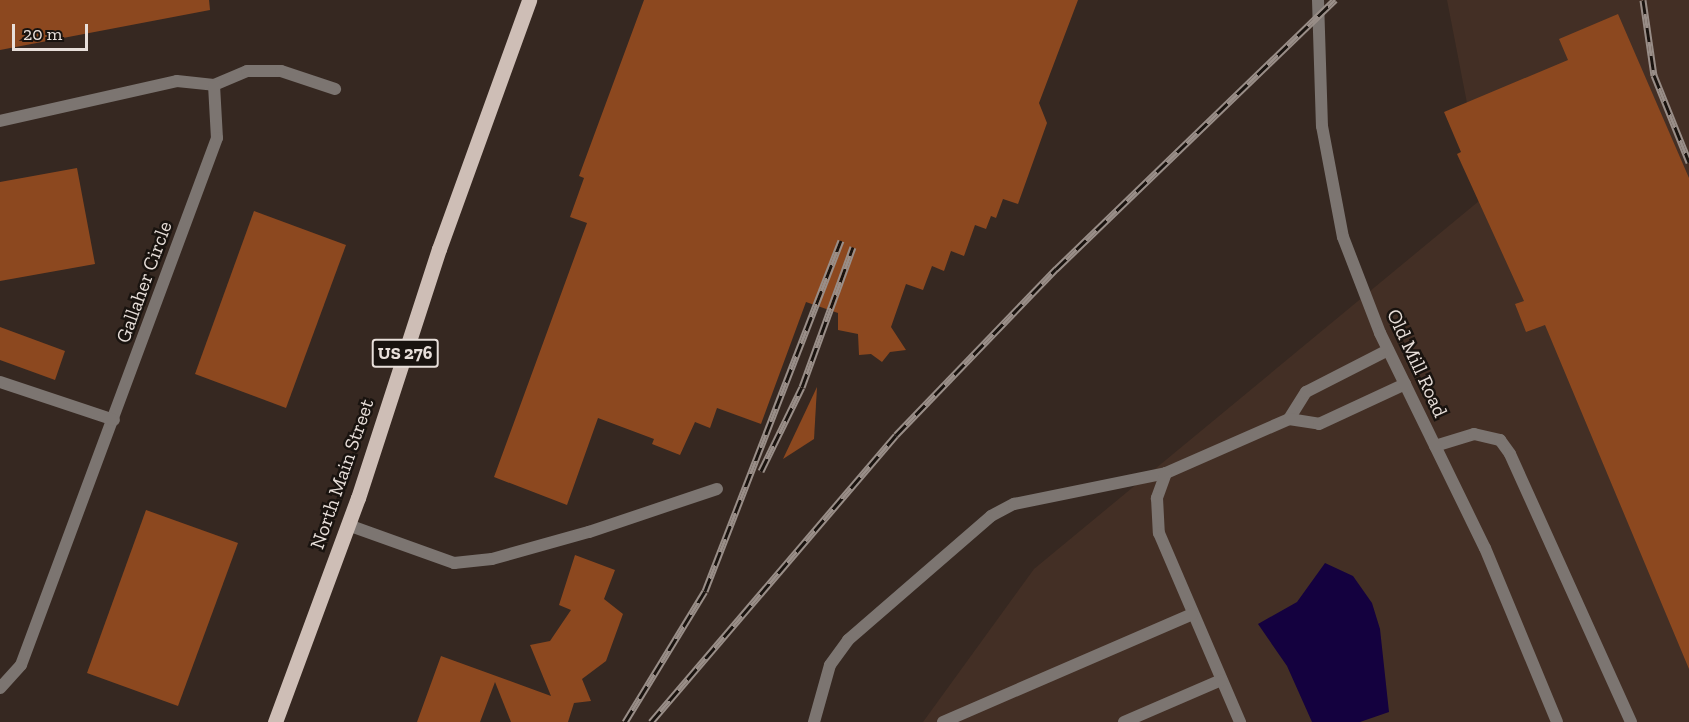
<!DOCTYPE html>
<html>
<head>
<meta charset="utf-8">
<style>
  body { margin:0 }
  #map { position:relative; width:1689px; height:722px; overflow:hidden; background:#362821; font-family:"Zilla Slab",serif }
  div>[style] { position:absolute }
  [style*='--x'] { left:calc(var(--x)*1px); top:calc(var(--y)*1px); width:calc(var(--w)*1px); rotate:calc(var(--a)*1deg) }
  .built>* { inset:0; background:#432f25 }
  .water>* { inset:0; background:#14013f }
  .building>* { inset:0; background:#8c481f }
  .service>* { height:12px; margin:-6px; padding:0 6px; transform-origin:6px; border-radius:6px; background:#7c7571 }
  .minor>* { height:12px; margin:-6px; padding:0 6px; transform-origin:6px; border-radius:6px; background:#7c7571 }
  .primary>* { height:15px; margin:-7.5px; padding:0 7.5px; transform-origin:7.5px; border-radius:7.5px; background:#cebeb6 }
  .rail>* { height:7px; margin-top:-3.5px; transform-origin:0; background:repeating-linear-gradient(90deg,#19130f 0 14px,#998e88 0 28px); box-sizing:border-box; border-block:2px solid #998e88 }
  span { translate:-50% -50%; white-space:nowrap; text-align:center; line-height:1.15; -webkit-text-stroke:5px #19130f; paint-order:stroke }
  .shield-label span { padding:2px 4px; background:#19130f; border:2px solid; border-radius:4px; -webkit-text-stroke-width:0 }
  .shield-label { font-size:18px; color:#e8dfda; font-weight:700 }
  .street-label { font-size:20px; color:#e8dfda }
  .scale { position:absolute; left:12px; top:24px; width:76px; height:27px; box-sizing:border-box; border:3px solid #e8dfda; border-top:0; padding-left:8px; font-size:18px; line-height:21px; white-space:nowrap; color:#e8dfda; -webkit-text-stroke:4px #19130f; paint-order:stroke }
</style>
</head>
<body>
<div id="map">
  <div class="built">
    <i style="clip-path:polygon(1447px 0,1689px 0,1689px 722px,923px 722px,1034px 569px,1485px 196px)"></i>
  </div>
  <div class="water">
    <i style="clip-path:polygon(1325px 563px,1353px 576px,1372px 603px,1380px 629px,1389px 712px,1360px 722px,1312px 722px,1287px 666px,1258px 624px,1297px 602px)"></i>
  </div>
  <div class="building">
    <i style="clip-path:polygon(0 0,209px 0,210px 10px,0 50px)"></i>
    <i style="clip-path:polygon(644px 0,1078px 0,1039px 103px,1047px 123px,1018px 204px,1003px 199px,996px 218px,991px 216px,986px 229px,975px 225px,964px 256px,951px 251px,944px 271px,932px 266px,923px 290px,906px 284px,891px 327px,906px 350px,890px 352px,882px 362px,871px 354px,859px 355px,858px 334px,838px 330px,838px 313px,806px 302px,761px 424px,717px 408px,710px 428px,695px 422px,680px 455px,652px 444px,654px 439px,598px 418px,567px 505px,494px 477px,587px 223px,570px 217px,584px 178px,579px 176px)"></i>
    <i style="clip-path:polygon(1618px 14px,1689px 178px,1689px 669px,1545px 325px,1526px 332px,1515px 304px,1524px 301px,1457px 154px,1461px 152px,1444px 112px,1568px 60px,1559px 39px)"></i>
    <i style="clip-path:polygon(77px 168px,95px 264px,0 281px,0 182px)"></i>
    <i style="clip-path:polygon(254px 211px,346px 245px,286px 408px,195px 374px)"></i>
    <i style="clip-path:polygon(0 327px,65px 351px,55px 380px,0 360px)"></i>
    <i style="clip-path:polygon(817px 387px,814px 439px,783px 459px)"></i>
    <i style="clip-path:polygon(146px 510px,238px 543px,178px 706px,87px 673px)"></i>
    <i style="clip-path:polygon(575px 555px,615px 570px,604px 599px,623px 614px,606px 661px,582px 679px,591px 701px,574px 703px,568px 722px,511px 722px,495px 682px,480px 722px,417px 722px,441px 656px,551px 696px,530px 645px,550px 641px,571px 610px,559px 605px)"></i>
  </div>
  <div class="service">
    <i style="--x:1289;--y:419;--w:32;--a:-58"></i>
    <i style="--x:1306;--y:392;--w:92;--a:-27.1"></i>
    <i style="--x:1435;--y:446;--w:41;--a:-17.1"></i>
    <i style="--x:1474;--y:434;--w:27;--a:13"></i>
    <i style="--x:1500;--y:440;--w:17;--a:54"></i>
    <i style="--x:1510;--y:454;--w:294;--a:65.7"></i>
    <i style="--x:1166;--y:473;--w:134;--a:-23.7"></i>
    <i style="--x:1289;--y:419;--w:30;--a:9"></i>
    <i style="--x:1319;--y:424;--w:95;--a:-24.9"></i>
    <i style="--x:348;--y:525;--w:113;--a:19.7"></i>
    <i style="--x:454;--y:563;--w:38;--a:-6"></i>
    <i style="--x:492;--y:559;--w:101;--a:-15.6"></i>
    <i style="--x:589;--y:532;--w:135;--a:-18.6"></i>
    <i style="--x:814;--y:722;--w:59;--a:-74.3"></i>
    <i style="--x:830;--y:665;--w:31;--a:-54"></i>
    <i style="--x:848;--y:640;--w:189;--a:-40.9"></i>
    <i style="--x:991;--y:516;--w:26;--a:-28"></i>
    <i style="--x:1014;--y:504;--w:155;--a:-11.5"></i>
    <i style="--x:1166;--y:473;--w:27;--a:110"></i>
    <i style="--x:1157;--y:498;--w:35;--a:87"></i>
    <i style="--x:1159;--y:533;--w:206;--a:66.8"></i>
    <i style="--x:943;--y:722;--w:271;--a:-23.4"></i>
    <i style="--x:1124;--y:722;--w:106;--a:-23.4"></i>
  </div>
  <div class="minor">
    <i style="--x:1318;--y:0;--w:126;--a:88.2"></i>
    <i style="--x:1322;--y:126;--w:113;--a:79.3"></i>
    <i style="--x:1343;--y:237;--w:103;--a:68.9"></i>
    <i style="--x:1380;--y:333;--w:239;--a:64"></i>
    <i style="--x:1485;--y:548;--w:188;--a:67.5"></i>
    <i style="--x:214;--y:85;--w:36;--a:-23"></i>
    <i style="--x:247;--y:71;--w:34;--a:0"></i>
    <i style="--x:281;--y:71;--w:57;--a:18.4"></i>
    <i style="--x:0;--y:121;--w:181;--a:-12.7"></i>
    <i style="--x:177;--y:81;--w:37;--a:6"></i>
    <i style="--x:214;--y:85;--w:53;--a:86.8"></i>
    <i style="--x:217;--y:138;--w:562;--a:110.4"></i>
    <i style="--x:21;--y:665;--w:31;--a:132"></i>
    <i style="--x:0;--y:382;--w:120;--a:18.4"></i>
  </div>
  <div class="primary">
    <i style="--x:275;--y:722;--w:239;--a:-69.7"></i>
    <i style="--x:358;--y:498;--w:262;--a:-72"></i>
    <i style="--x:439;--y:249;--w:265;--a:-70.1"></i>
  </div>
  <div class="rail">
    <i style="--x:1643;--y:0;--w:76;--a:81.7"></i>
    <i style="--x:1654;--y:75;--w:94;--a:68.1"></i>
    <i style="--x:761;--y:471;--w:93;--a:-64"></i>
    <i style="--x:802;--y:387;--w:149;--a:-70"></i>
    <i style="--x:625;--y:722;--w:153;--a:-58.6"></i>
    <i style="--x:705;--y:591;--w:376;--a:-68.8"></i>
    <i style="--x:651;--y:722;--w:377;--a:-49.5"></i>
    <i style="--x:896;--y:435;--w:231;--a:-46.1"></i>
    <i style="--x:1056;--y:269;--w:388;--a:-44"></i>
  </div>
  <div class="shield-label">
    <span style="left:405px;top:353px">US 276</span>
  </div>
  <div class="street-label">
    <span style="left:144px;top:282px;rotate:-70deg">Gallaher Circle</span>
    <span style="left:1417px;top:363px;rotate:65deg">Old Mill Road</span>
    <span style="left:342px;top:474px;rotate:-71deg">North Main Street</span>
  </div>
  <div class="scale">20 m</div>
</div>
</body>
</html>
